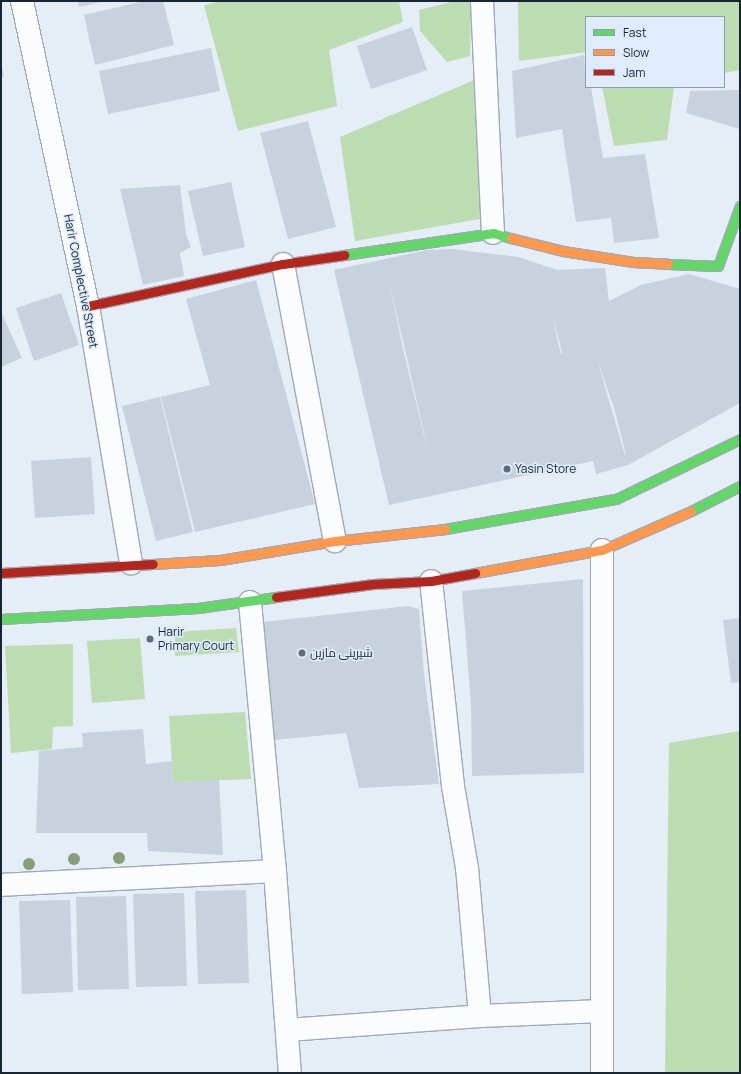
<!DOCTYPE html>
<html>
<head>
<meta charset="utf-8">
<style>
  body { margin:0 }
  #map { position:relative; width:741px; height:1074px; overflow:hidden; background:#e5edf6; font-family:Manrope,Cairo,sans-serif }
  div>[style] { position:absolute }
  .green>* { inset:0; background:#bcdcb2 }
  .building>* { inset:0; background:#c8d2de }
  .roads { filter:drop-shadow(1px 0 #a0aab5) drop-shadow(-1px 0 #a0aab5) drop-shadow(0 1px #a0aab5) drop-shadow(0 -1px #a0aab5) }
  .street>* { height:22px; margin:-11px; padding:0 11px; transform-origin:11px; border-radius:11px; background:#fbfcfe }
  .fast>* { height:9px; margin:-4.5px; padding:0 4.5px; transform-origin:4.5px; border-radius:4.5px; background:#63d668 }
  .slow>* { height:9px; margin:-4.5px; padding:0 4.5px; transform-origin:4.5px; border-radius:4.5px; background:#ff974d }
  .jam>* { height:9px; margin:-4.5px; padding:0 4.5px; transform-origin:4.5px; border-radius:4.5px; background:#b3261e }
  .trees>* { width:12px; height:12px; margin:-6px; border-radius:50%; background:#859f7a }
  .dots>* { width:11px; height:11px; translate:-50% -50%; box-sizing:border-box; border:2px solid #deecfd; border-radius:50% }
  span { translate:-50% -50%; white-space:nowrap; text-align:center; line-height:1.15; -webkit-text-stroke:3px #deecfd; paint-order:stroke }
  .street-label { font-size:12px; color:#182534 }
  .poi-label { font-size:12px; color:#182534 }
  .left { translate:0 -50%; text-align:left }
  .frame { position:absolute; inset:0; border:2px solid #182534; pointer-events:none }
  .legend { position:absolute; left:585px; top:16px; width:140px; height:72px; box-sizing:border-box; background:#deecfd; border:1px solid #8f9cad; margin:0; padding:5px 7px; list-style:none; font-size:12px; color:#182534 }
  .legend li { display:flex; align-items:center; gap:8px; height:20px }
  .legend b { width:20px; border:1px solid #8f9cad }
</style>
</head>
<body>
<div id="map">
  <div class="green">
    <div style="clip-path:polygon(222px 1px,399px 1px,403px 22px,329px 50px,337px 106px,238px 131px,204px 5px)"></div>
    <div style="clip-path:polygon(455px 1px,471px 1px,470px 56px,447px 62px,420px 31px,419px 10px)"></div>
    <div style="clip-path:polygon(518px 1px,740px 1px,740px 70px,724px 73px,724px 17px,586px 17px,586px 52px,519px 61px)"></div>
    <div style="clip-path:polygon(486px 75px,497px 216px,355px 241px,340px 137px)"></div>
    <div style="clip-path:polygon(602px 87px,674px 87px,667px 140px,614px 146px)"></div>
    <div style="clip-path:polygon(236px 628px,239px 652px,175px 656px,175px 632px)"></div>
    <div style="clip-path:polygon(140px 638px,145px 699px,92px 703px,87px 641px)"></div>
    <div style="clip-path:polygon(73px 644px,73px 726px,53px 727px,52px 749px,11px 753px,5px 646px)"></div>
    <div style="clip-path:polygon(245px 712px,251px 779px,173px 782px,169px 716px)"></div>
    <div style="clip-path:polygon(740px 731px,740px 1073px,665px 1073px,669px 743px)"></div>
  </div>
  <div class="building">
    <div style="clip-path:polygon(78px 1px,101px 1px,102px 2px,79px 7px)"></div>
    <div style="clip-path:polygon(144px 1px,163px 1px,174px 45px,95px 65px,84px 15px)"></div>
    <div style="clip-path:polygon(412px 27px,427px 70px,371px 89px,357px 46px)"></div>
    <div style="clip-path:polygon(211px 48px,220px 91px,108px 114px,99px 71px)"></div>
    <div style="clip-path:polygon(584px 55px,586px 87px,591px 87px,603px 158px,645px 154px,659px 238px,614px 243px,611px 218px,576px 222px,562px 129px,516px 138px,512px 71px)"></div>
    <div style="clip-path:polygon(1px 61px,4px 77px,1px 77px)"></div>
    <div style="clip-path:polygon(740px 90px,740px 129px,686px 113px,690px 91px)"></div>
    <div style="clip-path:polygon(308px 121px,336px 227px,288px 239px,260px 133px)"></div>
    <div style="clip-path:polygon(231px 182px,245px 247px,203px 256px,188px 191px)"></div>
    <div style="clip-path:polygon(180px 185px,186px 234px,191px 247px,180px 253px,184px 276px,143px 285px,120px 189px)"></div>
    <div style="clip-path:polygon(evenodd,452px 249px,519px 257px,557px 270px,605px 268px,609px 301px,641px 285px,689px 274px,740px 289px,740px 403px,628px 465px,596px 474px,593px 461px,389px 505px,334px 270px,427px 250px,452px 249px,389px 282px,406px 354px,430px 460px,404px 353px,389px 282px,452px 249px,553px 317px,562px 353px,561px 354px,558px 343px,553px 317px,452px 249px,597px 359px,614px 408px,626px 455px,625px 455px,597px 359px)"></div>
    <div style="clip-path:polygon(256px 280px,315px 504px,195px 532px,161px 397px,210px 385px,186px 299px)"></div>
    <div style="clip-path:polygon(61px 293px,79px 345px,34px 361px,16px 308px)"></div>
    <div style="clip-path:polygon(1px 312px,22px 358px,1px 367px)"></div>
    <div style="clip-path:polygon(160px 397px,193px 532px,156px 541px,122px 406px)"></div>
    <div style="clip-path:polygon(91px 457px,95px 514px,35px 518px,31px 461px)"></div>
    <div style="clip-path:polygon(583px 579px,584px 773px,472px 776px,471px 705px,462px 591px)"></div>
    <div style="clip-path:polygon(408px 606px,419px 609px,424px 675px,439px 784px,359px 788px,346px 733px,274px 740px,263px 622px)"></div>
    <div style="clip-path:polygon(740px 618px,740px 682px,731px 683px,723px 620px)"></div>
    <div style="clip-path:polygon(143px 729px,146px 764px,172px 761px,173px 782px,219px 780px,223px 855px,148px 851px,147px 833px,36px 833px,39px 751px,83px 747px,82px 733px)"></div>
    <div style="clip-path:polygon(246px 890px,249px 983px,198px 984px,195px 891px)"></div>
    <div style="clip-path:polygon(184px 893px,187px 986px,136px 987px,133px 894px)"></div>
    <div style="clip-path:polygon(126px 896px,129px 989px,78px 990px,76px 897px)"></div>
    <div style="clip-path:polygon(70px 900px,73px 992px,22px 994px,19px 901px)"></div>
  </div>
  <div class="roads">
    <div class="street">
      <div style="left:22px;top:1px;width:312px;rotate:77.8deg"></div>
      <div style="left:88px;top:306px;width:261px;rotate:80.5deg"></div>
      <div style="left:482px;top:1px;width:232px;rotate:87.3deg"></div>
      <div style="left:283px;top:264px;width:282px;rotate:79.4deg"></div>
      <div style="left:602px;top:550px;width:523px;rotate:90deg"></div>
      <div style="left:250px;top:602px;width:270px;rotate:84.7deg"></div>
      <div style="left:275px;top:871px;width:203px;rotate:85.8deg"></div>
      <div style="left:1px;top:885px;width:274px;rotate:-2.9deg"></div>
      <div style="left:480px;top:1016px;width:122px;rotate:-2.3deg"></div>
      <div style="left:287px;top:1030px;width:194px;rotate:-4.1deg"></div>
      <div style="left:480px;top:1016px;width:149px;rotate:-95deg"></div>
      <div style="left:467px;top:868px;width:83px;rotate:-99.7deg"></div>
      <div style="left:453px;top:786px;width:206px;rotate:-96.1deg"></div>
    </div>
    <div class="fast">
      <div style="left:344px;top:255px;width:151px;rotate:-8.4deg"></div>
      <div style="left:493px;top:233px;width:19px;rotate:16deg"></div>
      <div style="left:668px;top:264px;width:50px;rotate:2.3deg"></div>
      <div style="left:718px;top:266px;width:64px;rotate:-69.9deg"></div>
      <div style="left:691px;top:511px;width:55px;rotate:-27deg"></div>
      <div style="left:445px;top:529px;width:174px;rotate:-10deg"></div>
      <div style="left:616px;top:499px;width:138px;rotate:-25.8deg"></div>
      <div style="left:1px;top:619px;width:197px;rotate:-3.2deg"></div>
      <div style="left:198px;top:608px;width:79px;rotate:-8deg"></div>
    </div>
    <div class="slow">
      <div style="left:511px;top:238px;width:54px;rotate:14deg"></div>
      <div style="left:563px;top:251px;width:71px;rotate:8.9deg"></div>
      <div style="left:633px;top:262px;width:35px;rotate:3deg"></div>
      <div style="left:153px;top:564px;width:67px;rotate:-3.4deg"></div>
      <div style="left:220px;top:560px;width:117px;rotate:-9.4deg"></div>
      <div style="left:335px;top:541px;width:111px;rotate:-6.2deg"></div>
      <div style="left:475px;top:573px;width:129px;rotate:-10.3deg"></div>
      <div style="left:602px;top:550px;width:97px;rotate:-23.7deg"></div>
    </div>
    <div class="jam">
      <div style="left:88px;top:306px;width:199px;rotate:-12.2deg"></div>
      <div style="left:283px;top:264px;width:62px;rotate:-8.4deg"></div>
      <div style="left:1px;top:573px;width:152px;rotate:-3.4deg"></div>
      <div style="left:276px;top:597px;width:98px;rotate:-7.6deg"></div>
      <div style="left:373px;top:584px;width:58px;rotate:-3deg"></div>
      <div style="left:431px;top:581px;width:45px;rotate:-10.3deg"></div>
    </div>
  </div>
  <div class="trees">
    <div style="left:119px;top:858px"></div>
    <div style="left:74px;top:859px"></div>
    <div style="left:29px;top:864px"></div>
  </div>
  <div class="dots">
    <div style="left:507px;top:469px;background:#606b78"></div>
    <div style="left:150px;top:639px;background:#606b78"></div>
    <div style="left:302px;top:653px;background:#606b78"></div>
  </div>
  <div class="street-label">
    <span style="left:81px;top:281px;rotate:79deg">Harir Complective Street</span>
  </div>
  <div class="poi-label">
    <span class="left" style="left:515px;top:469px">Yasin Store</span>
    <span class="left" style="left:158px;top:639px">Harir<br>Primary Court</span>
    <span class="left" style="left:310px;top:653px">شیرینی مازین</span>
  </div>
  <div class="frame"></div>
  <ul class="legend">
  <li><b style="height:5px;background:#63d668"></b>Fast</li>
  <li><b style="height:5px;background:#ff974d"></b>Slow</li>
  <li><b style="height:5px;background:#b3261e"></b>Jam</li>
  </ul>
</div>
</body>
</html>
